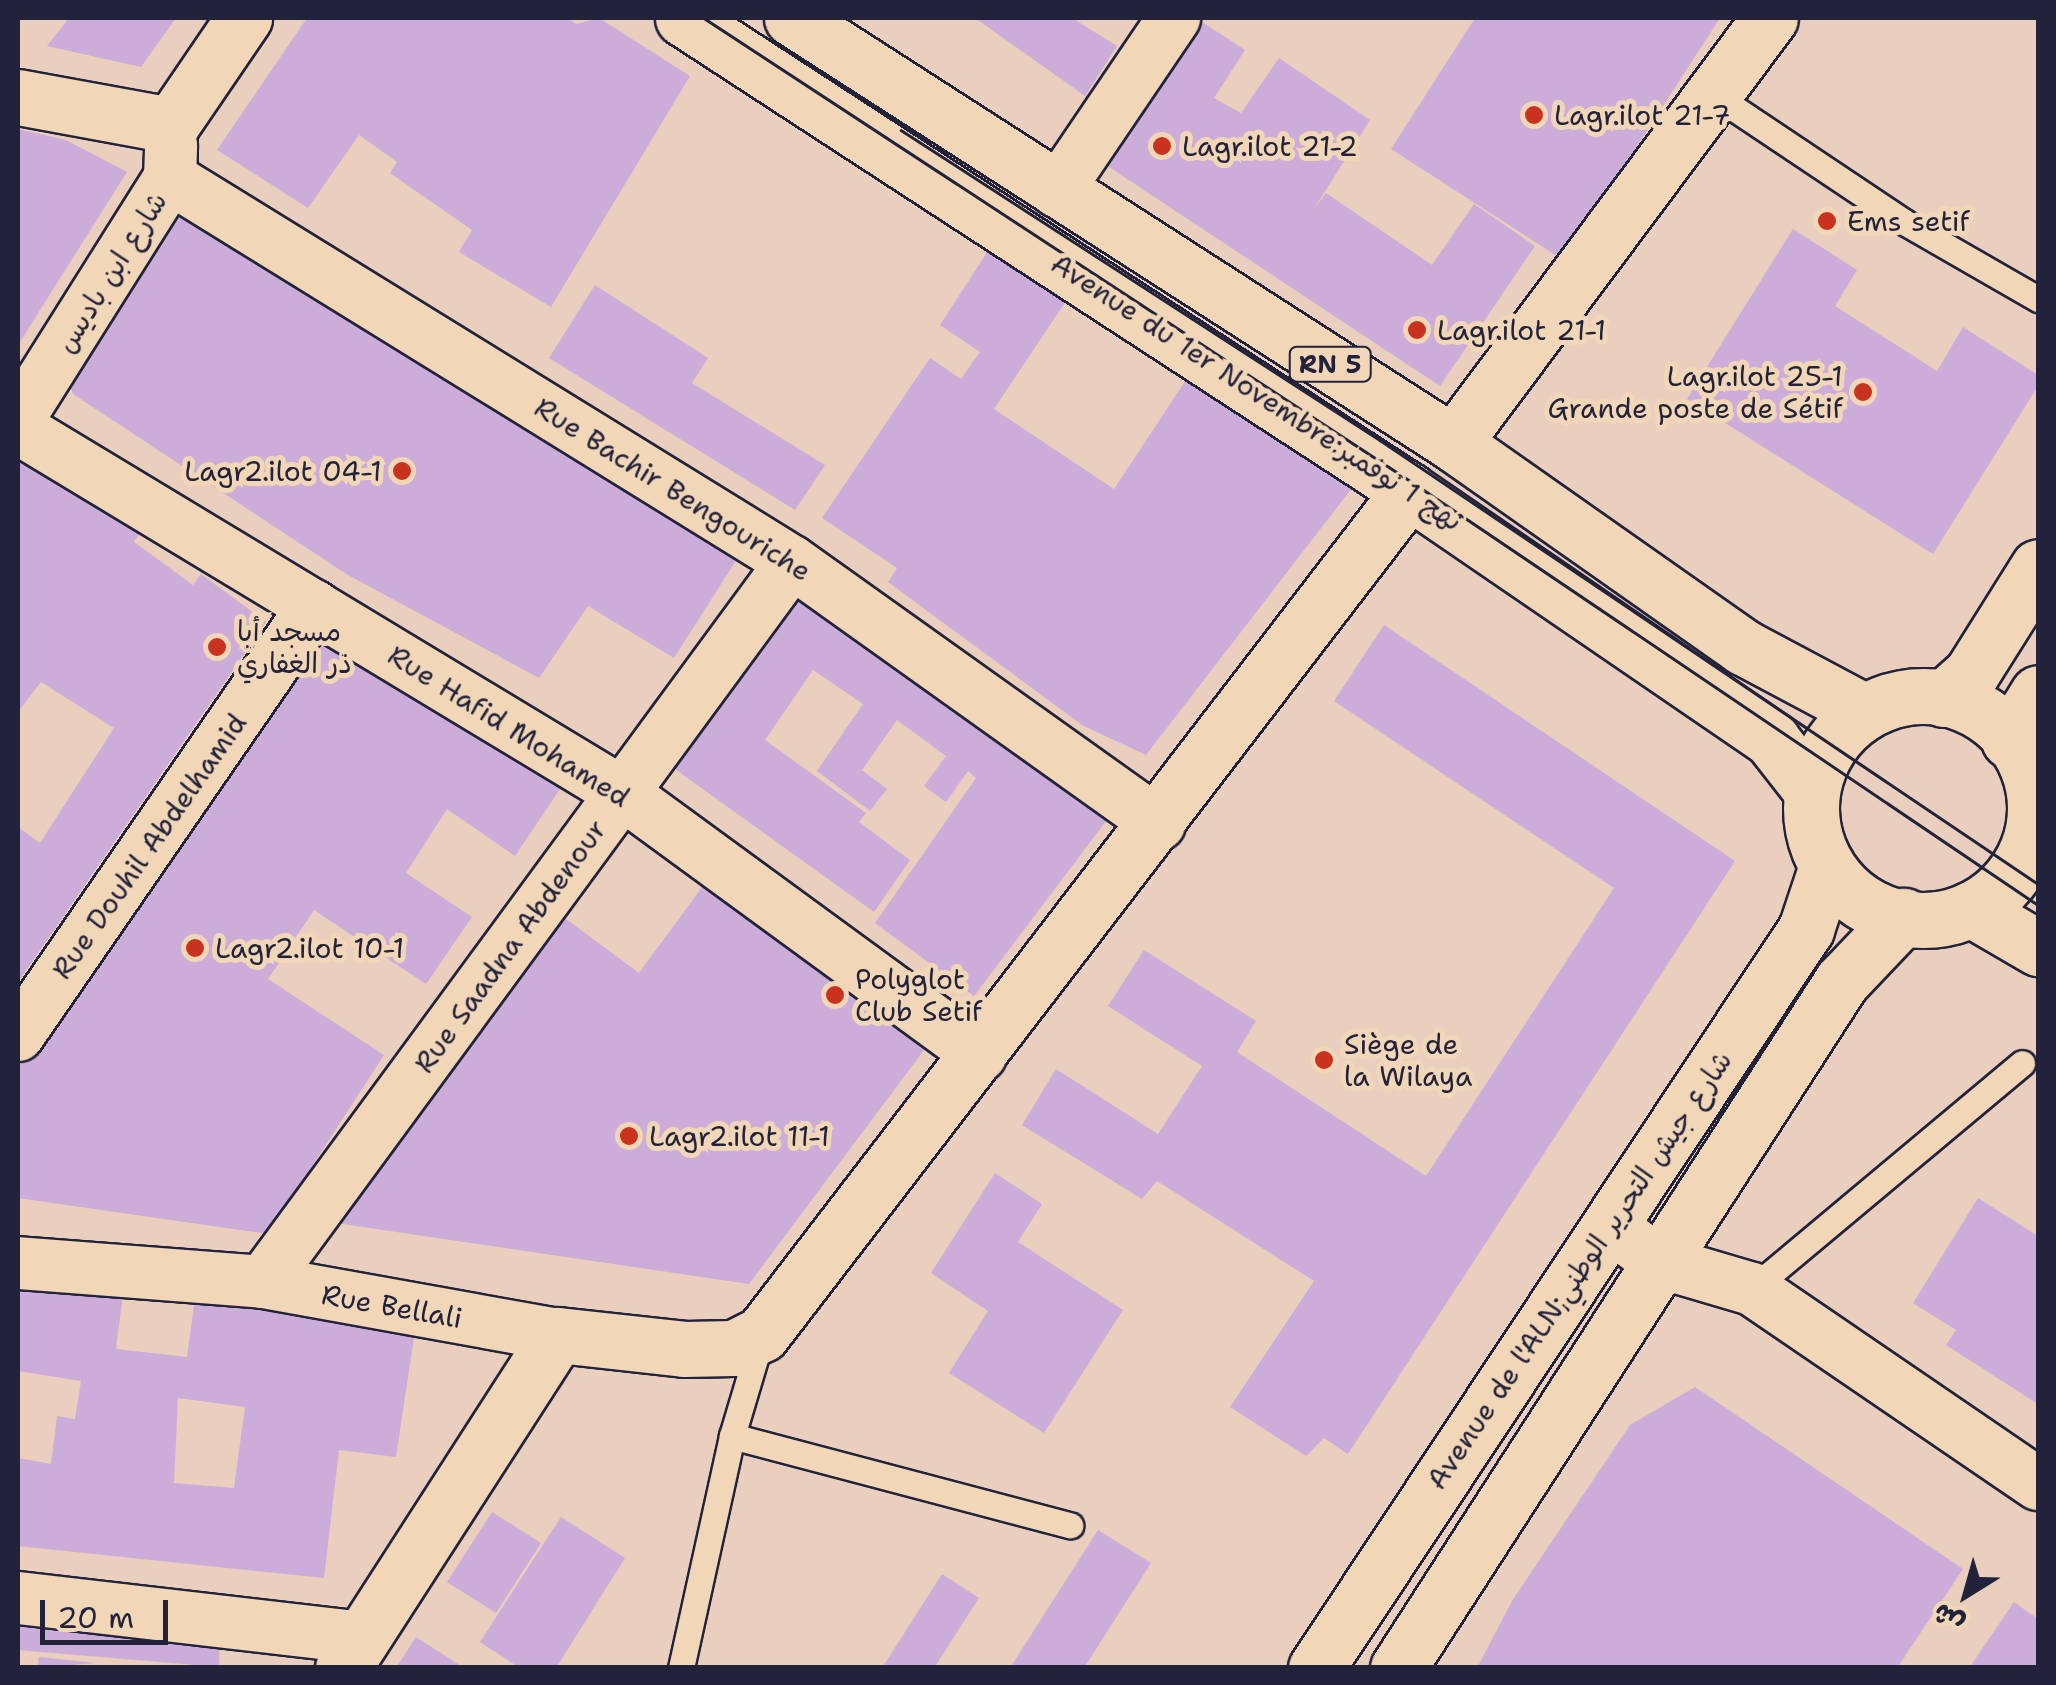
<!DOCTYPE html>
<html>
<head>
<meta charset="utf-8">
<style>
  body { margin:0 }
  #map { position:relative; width:2056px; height:1685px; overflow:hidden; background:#eacebe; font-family:"Shantell Sans","Playpen Sans Arabic",sans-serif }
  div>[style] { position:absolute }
  .building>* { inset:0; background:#ccacd8 }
  .roads { filter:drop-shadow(2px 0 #22223b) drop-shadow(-2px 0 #22223b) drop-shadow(0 2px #22223b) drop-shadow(0 -2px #22223b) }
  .lane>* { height:25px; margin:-12.5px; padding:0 12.5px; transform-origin:12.5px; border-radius:12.5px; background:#f1d7b8 }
  .street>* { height:52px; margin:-26px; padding:0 26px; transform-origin:26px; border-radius:26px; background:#f1d7b8 }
  .secondary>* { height:55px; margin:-27.5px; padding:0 27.5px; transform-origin:27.5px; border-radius:27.5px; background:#f1d7b8 }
  .primary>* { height:55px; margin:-27.5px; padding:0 27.5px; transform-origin:27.5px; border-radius:27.5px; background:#f1d7b8 }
  .primary>.ring { margin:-27.5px; padding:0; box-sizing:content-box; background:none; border:55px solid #f1d7b8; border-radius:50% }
  .tram>* { height:2.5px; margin:-1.25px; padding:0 1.25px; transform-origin:1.25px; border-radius:1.25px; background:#22223b }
  .dots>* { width:28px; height:28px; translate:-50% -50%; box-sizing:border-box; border:5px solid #f1d7b8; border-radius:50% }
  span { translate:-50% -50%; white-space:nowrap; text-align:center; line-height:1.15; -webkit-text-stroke:10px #f1d7b8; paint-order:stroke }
  .shield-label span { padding:2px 8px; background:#f1d7b8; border:2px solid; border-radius:8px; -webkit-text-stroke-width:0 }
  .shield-label { font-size:25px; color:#22223b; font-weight:700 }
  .poi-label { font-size:28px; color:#22223b }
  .left { translate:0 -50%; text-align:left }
  .right { translate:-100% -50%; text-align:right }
  .street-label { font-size:28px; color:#22223b }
  .frame { position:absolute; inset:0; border:20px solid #22223b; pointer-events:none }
  .north { position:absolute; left:1916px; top:1545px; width:100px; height:100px; -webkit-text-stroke:8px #f1d7b8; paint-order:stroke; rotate:217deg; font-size:28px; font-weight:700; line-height:40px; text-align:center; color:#22223b }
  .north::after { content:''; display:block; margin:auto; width:35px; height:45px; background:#22223b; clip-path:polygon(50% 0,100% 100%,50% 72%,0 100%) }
  .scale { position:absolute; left:40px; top:1600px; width:128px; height:45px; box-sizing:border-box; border:5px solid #22223b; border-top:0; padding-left:12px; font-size:30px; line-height:35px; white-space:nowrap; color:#22223b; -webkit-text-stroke:8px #f1d7b8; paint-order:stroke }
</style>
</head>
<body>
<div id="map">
  <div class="building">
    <div style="clip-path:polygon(69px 18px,176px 18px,141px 67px,47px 46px)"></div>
    <div style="clip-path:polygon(307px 18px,567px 18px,576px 24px,599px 18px,690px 76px,551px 307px,459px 252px,472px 230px,390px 173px,397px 162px,359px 135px,308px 208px,217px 150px)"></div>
    <div style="clip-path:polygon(975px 18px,1072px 18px,1117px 46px,1085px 96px)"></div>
    <div style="clip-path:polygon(1196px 18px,1245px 50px,1214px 98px,1241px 113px,1279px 58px,1370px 120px,1312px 212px,1326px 193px,1432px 265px,1474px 204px,1535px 246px,1440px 386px,1100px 161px)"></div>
    <div style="clip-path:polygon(1475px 18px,1720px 18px,1563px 260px,1391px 149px)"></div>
    <div style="clip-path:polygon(18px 129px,66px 140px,127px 172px,18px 345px)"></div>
    <div style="clip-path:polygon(168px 205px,744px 548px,674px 658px,588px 606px,539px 678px,348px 575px,73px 394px,64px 369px)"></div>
    <div style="clip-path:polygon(1793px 229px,1857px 270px,1835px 306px,1937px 371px,1963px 327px,2038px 375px,2038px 386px,1933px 554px,1687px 399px)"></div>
    <div style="clip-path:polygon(988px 251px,1066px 301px,994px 409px,1114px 489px,1186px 380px,1352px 488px,1146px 755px,1082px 725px,888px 582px,897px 568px,822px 518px,930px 358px,961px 379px,980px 352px,940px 325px)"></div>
    <div style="clip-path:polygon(595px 285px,708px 358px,692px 383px,825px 465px,795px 510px,549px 358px)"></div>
    <div style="clip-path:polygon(18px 453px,144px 526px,134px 542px,193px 585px,201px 574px,266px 622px,18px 982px,18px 827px,40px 843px,114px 728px,41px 682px,18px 712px)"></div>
    <div style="clip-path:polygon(798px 584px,1106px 821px,974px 996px,875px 923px,976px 778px,968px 771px,946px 802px,924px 786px,946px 756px,897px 720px,862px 770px,887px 789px,870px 811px,817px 771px,863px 704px,813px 670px,765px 740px,866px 813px,859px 822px,910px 860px,874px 912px,668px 764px)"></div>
    <div style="clip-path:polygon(1384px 625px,1735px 861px,1348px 1454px,1324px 1438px,1306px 1456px,1230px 1407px,1314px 1281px,1157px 1181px,1142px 1199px,1022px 1125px,1056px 1069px,1158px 1134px,1202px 1066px,1108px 1006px,1144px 950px,1256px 1021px,1237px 1052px,1426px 1176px,1614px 888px,1334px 701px)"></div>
    <div style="clip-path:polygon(319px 639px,562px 786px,515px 856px,447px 809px,406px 873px,472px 917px,426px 984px,314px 910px,268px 979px,384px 1055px,268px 1234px,18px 1198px,18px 1068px)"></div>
    <div style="clip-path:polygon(703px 886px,924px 1050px,749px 1284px,336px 1223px,562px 916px,639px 973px)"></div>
    <div style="clip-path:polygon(995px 1173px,1042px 1204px,1018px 1242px,1123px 1310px,1044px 1433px,949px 1373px,988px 1311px,931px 1273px)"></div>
    <div style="clip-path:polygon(1978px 1198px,2038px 1236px,2038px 1404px,1946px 1345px,1956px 1330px,1913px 1303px)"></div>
    <div style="clip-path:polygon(evenodd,18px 1279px,123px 1294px,116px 1349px,187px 1357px,195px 1298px,252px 1301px,414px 1337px,396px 1457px,339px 1450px,324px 1578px,18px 1546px,18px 1458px,51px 1464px,57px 1416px,75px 1419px,81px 1381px,18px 1371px,18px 1279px,178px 1398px,245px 1407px,234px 1488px,174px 1483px,178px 1398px)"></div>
    <div style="clip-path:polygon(1695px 1387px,1963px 1569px,1897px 1668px,1477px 1668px,1512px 1601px,1630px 1425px)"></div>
    <div style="clip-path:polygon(492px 1512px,541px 1543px,496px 1613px,447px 1582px)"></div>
    <div style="clip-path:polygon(561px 1517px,625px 1558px,556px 1668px,520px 1668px,480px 1642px)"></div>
    <div style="clip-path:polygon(1098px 1530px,1151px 1563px,1084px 1668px,1010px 1668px)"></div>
    <div style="clip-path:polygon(942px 1574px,979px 1598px,934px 1668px,882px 1668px)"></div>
    <div style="clip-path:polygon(2014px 1602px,2038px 1619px,2038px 1668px,1969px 1668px)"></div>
    <div style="clip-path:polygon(18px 1613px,220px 1635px,219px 1667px,18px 1650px)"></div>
    <div style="clip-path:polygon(416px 1637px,464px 1668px,396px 1668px)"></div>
    <div style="clip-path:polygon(39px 1657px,95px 1663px,38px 1668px)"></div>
  </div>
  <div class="roads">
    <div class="lane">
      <div style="left:1713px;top:94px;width:230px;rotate:33.8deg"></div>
      <div style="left:1904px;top:222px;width:155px;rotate:29.9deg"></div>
      <div style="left:1752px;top:1289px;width:352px;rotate:-39.9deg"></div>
      <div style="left:732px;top:1436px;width:350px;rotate:14.8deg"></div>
      <div style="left:681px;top:1668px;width:238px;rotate:-77.6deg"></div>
      <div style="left:732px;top:1436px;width:101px;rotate:-73.4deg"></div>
    </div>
    <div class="street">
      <div style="left:170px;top:178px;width:731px;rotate:31.69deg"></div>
      <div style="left:792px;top:562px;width:451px;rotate:35.5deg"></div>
      <div style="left:1057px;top:191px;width:209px;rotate:-55.9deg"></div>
      <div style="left:18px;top:419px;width:285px;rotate:-57.8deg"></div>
      <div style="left:170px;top:178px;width:33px;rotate:-88deg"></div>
      <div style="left:18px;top:428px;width:706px;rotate:31.14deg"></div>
      <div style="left:622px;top:793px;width:444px;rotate:36.2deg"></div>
      <div style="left:18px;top:1035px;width:521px;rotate:-55.4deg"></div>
      <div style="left:1609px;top:1225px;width:60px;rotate:36.9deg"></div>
      <div style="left:1657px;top:1261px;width:99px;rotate:16.4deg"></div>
      <div style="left:1752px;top:1289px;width:346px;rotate:34.3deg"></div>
      <div style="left:18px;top:1263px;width:246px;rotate:4.4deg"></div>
      <div style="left:263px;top:1282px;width:300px;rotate:10.2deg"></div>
      <div style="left:263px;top:1282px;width:893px;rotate:-53.69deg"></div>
      <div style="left:18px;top:1598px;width:346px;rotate:6.6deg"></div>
    </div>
    <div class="secondary">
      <div style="left:18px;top:97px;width:156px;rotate:10.4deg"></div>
      <div style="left:171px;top:125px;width:130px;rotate:-55.7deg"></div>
      <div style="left:1453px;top:443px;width:530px;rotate:-53.28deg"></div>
      <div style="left:343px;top:1668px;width:396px;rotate:-57.2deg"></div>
      <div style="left:558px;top:1335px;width:127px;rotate:6.3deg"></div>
      <div style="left:684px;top:1349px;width:50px;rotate:-1.1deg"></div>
      <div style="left:734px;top:1348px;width:31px;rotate:-27deg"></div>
      <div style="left:762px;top:1334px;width:1063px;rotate:-52.49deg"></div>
    </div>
    <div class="primary">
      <div style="left:683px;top:18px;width:866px;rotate:33.08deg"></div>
      <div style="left:1409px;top:491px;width:440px;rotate:34.4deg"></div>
      <div style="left:1772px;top:740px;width:63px;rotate:52deg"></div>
      <div style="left:792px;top:18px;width:786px;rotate:32.74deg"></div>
      <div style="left:1453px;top:443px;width:355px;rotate:35.1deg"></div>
      <div style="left:1743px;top:647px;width:138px;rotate:28deg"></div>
      <div class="ring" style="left:1811px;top:696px;width:169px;height:169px"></div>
      <div style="left:1943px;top:699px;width:38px;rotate:-42deg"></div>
      <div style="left:1971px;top:674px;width:126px;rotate:-57.9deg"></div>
      <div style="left:2009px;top:740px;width:55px;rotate:-58.3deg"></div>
      <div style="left:1971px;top:909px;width:78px;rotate:30.2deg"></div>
      <div style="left:1316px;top:1668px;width:887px;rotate:-56.45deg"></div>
      <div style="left:1806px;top:929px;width:66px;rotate:-71.6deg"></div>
      <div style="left:1398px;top:1668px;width:818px;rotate:-57.13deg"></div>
      <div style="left:1842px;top:981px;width:90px;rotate:-46.4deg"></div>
    </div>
  </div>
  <div class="tram">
    <div style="left:704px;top:18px;width:850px;rotate:33.24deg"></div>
    <div style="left:1415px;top:484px;width:752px;rotate:34.05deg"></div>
    <div style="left:901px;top:130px;width:571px;rotate:32.91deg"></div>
    <div style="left:1380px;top:440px;width:794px;rotate:34.01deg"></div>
  </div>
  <div class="dots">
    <div style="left:1534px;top:115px;background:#c8321e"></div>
    <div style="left:1162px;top:146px;background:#c8321e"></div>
    <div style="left:1827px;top:221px;background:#c8321e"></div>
    <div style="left:1417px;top:330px;background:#c8321e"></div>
    <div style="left:1863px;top:392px;background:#c8321e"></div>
    <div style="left:402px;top:471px;background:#c8321e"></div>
    <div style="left:217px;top:647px;background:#c8321e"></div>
    <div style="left:195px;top:948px;background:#c8321e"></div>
    <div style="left:835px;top:995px;background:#c8321e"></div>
    <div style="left:1324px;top:1060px;background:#c8321e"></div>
    <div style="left:629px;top:1136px;background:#c8321e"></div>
  </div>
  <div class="shield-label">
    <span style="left:1330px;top:364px">RN 5</span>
  </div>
  <div class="poi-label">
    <span class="left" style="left:1554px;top:115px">Lagr.ilot 21-7</span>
    <span class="left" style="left:1182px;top:146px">Lagr.ilot 21-2</span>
    <span class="left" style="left:1847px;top:221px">Ems setif</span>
    <span class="left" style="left:1437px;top:330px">Lagr.ilot 21-1</span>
    <span class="right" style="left:1843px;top:392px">Lagr.ilot 25-1<br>Grande poste de Sétif</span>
    <span class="right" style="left:382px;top:471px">Lagr2.ilot 04-1</span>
    <span class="left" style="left:237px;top:647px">مسجد أبا<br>ذر الغفاري</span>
    <span class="left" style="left:215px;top:948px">Lagr2.ilot 10-1</span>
    <span class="left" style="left:855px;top:995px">Polyglot<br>Club Setif</span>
    <span class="left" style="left:1344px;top:1060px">Siège de<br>la Wilaya</span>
    <span class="left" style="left:649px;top:1136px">Lagr2.ilot 11-1</span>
  </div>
  <div class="street-label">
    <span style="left:111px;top:272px;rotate:-58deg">شارع ابن باديس</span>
    <span style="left:1257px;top:392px;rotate:33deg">Avenue du 1er Novembre;نهج 1 نوفمبر</span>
    <span style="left:673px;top:489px;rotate:32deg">Rue Bachir Bengouriche</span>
    <span style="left:509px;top:726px;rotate:32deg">Rue Hafid Mohamed</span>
    <span style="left:149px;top:846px;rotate:-55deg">Rue Douhil Abdelhamid</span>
    <span style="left:510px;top:946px;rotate:-54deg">Rue Saadna Abdenour</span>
    <span style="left:1579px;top:1270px;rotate:-56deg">Avenue de l'ALN;شارع جيش التحرير الوطني</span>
    <span style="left:392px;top:1306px;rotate:10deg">Rue Bellali</span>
  </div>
  <div class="frame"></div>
  <div class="north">ش</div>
  <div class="scale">20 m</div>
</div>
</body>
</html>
